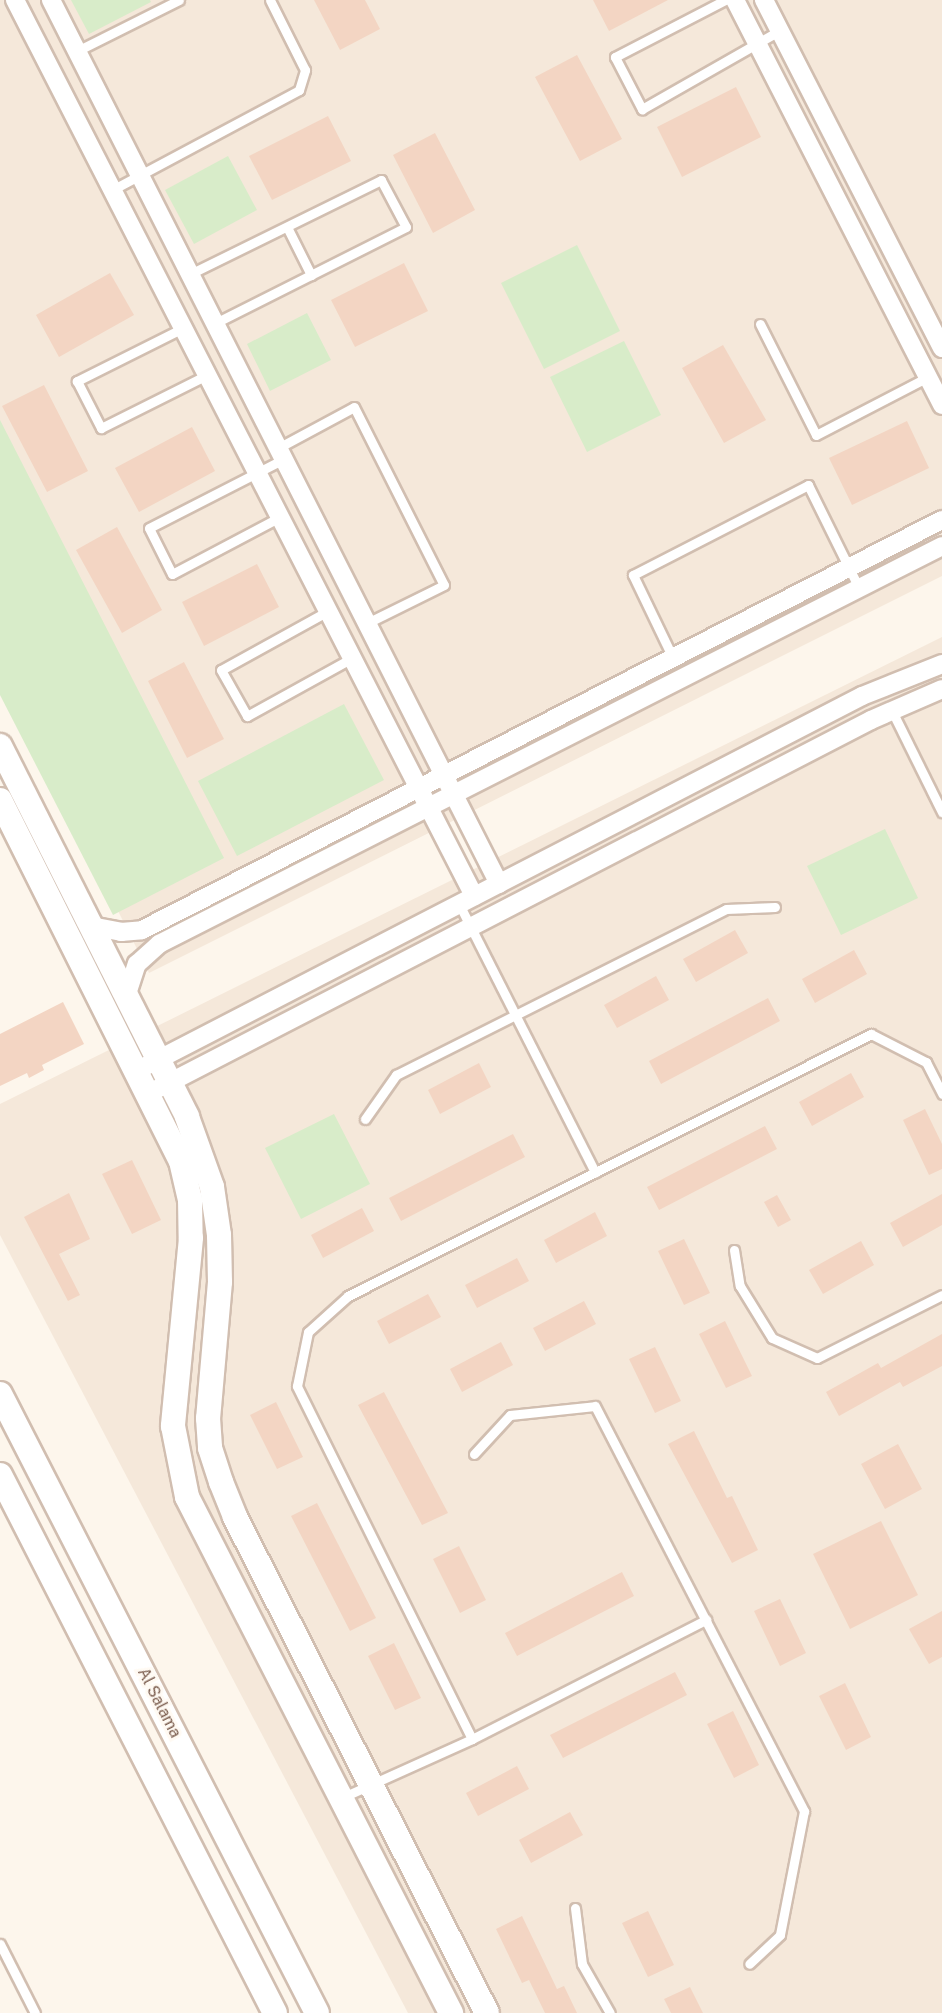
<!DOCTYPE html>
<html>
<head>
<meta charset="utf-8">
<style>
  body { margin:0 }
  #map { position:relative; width:942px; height:2013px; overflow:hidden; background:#fdf6ec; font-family:"Public Sans",sans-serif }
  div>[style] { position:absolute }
  .residential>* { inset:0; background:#f5e8da }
  .green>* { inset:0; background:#d8ecc9 }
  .building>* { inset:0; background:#f3d5c3 }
  .roads { filter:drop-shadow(2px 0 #d1beb0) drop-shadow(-2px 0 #d1beb0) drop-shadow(0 2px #d1beb0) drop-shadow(0 -2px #d1beb0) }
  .service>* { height:9px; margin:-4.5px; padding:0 4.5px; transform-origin:4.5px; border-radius:4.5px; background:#fff }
  .minor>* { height:18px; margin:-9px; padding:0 9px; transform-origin:9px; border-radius:9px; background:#fff }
  .tertiary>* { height:24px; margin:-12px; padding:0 12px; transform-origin:12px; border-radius:12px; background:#fff }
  span { translate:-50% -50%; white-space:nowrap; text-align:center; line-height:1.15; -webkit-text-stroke:6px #fffaf3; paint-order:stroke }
  .street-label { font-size:16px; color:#7a5c4d }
</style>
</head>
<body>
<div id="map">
  <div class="residential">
    <div style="clip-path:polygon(0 0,942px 0,942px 576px,149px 973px,0 674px)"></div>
    <div style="clip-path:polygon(942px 637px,942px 2013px,408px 2013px,0 1235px,0 1104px)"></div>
  </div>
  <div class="green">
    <div style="clip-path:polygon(71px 0,150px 0,151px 2px,89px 34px)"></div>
    <div style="clip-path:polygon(228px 156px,257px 210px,194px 244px,165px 190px)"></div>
    <div style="clip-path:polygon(577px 245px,620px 331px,544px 369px,501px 283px)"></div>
    <div style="clip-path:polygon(307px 313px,331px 360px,270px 391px,247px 344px)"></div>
    <div style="clip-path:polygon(624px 341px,661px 415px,587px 452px,550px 377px)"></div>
    <div style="clip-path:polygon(0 420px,224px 858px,113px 915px,0 695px)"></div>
    <div style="clip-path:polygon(344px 704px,384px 780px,237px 856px,198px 781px)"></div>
    <div style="clip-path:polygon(885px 829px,918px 898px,841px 935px,807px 866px)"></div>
    <div style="clip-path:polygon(334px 1114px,370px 1184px,301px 1219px,265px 1148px)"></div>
  </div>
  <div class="building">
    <div style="clip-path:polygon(314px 0,365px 0,380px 29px,340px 50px)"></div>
    <div style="clip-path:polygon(593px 0,668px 0,609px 31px)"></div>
    <div style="clip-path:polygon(577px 55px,622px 139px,580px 161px,535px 77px)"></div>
    <div style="clip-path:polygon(736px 87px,761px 137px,682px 177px,657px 127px)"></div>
    <div style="clip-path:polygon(328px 116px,351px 161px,272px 200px,249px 156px)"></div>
    <div style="clip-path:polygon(435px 133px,475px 210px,433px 233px,393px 155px)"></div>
    <div style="clip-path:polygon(404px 263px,428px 311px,355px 347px,331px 300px)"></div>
    <div style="clip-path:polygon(110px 273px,134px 315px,59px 357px,36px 315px)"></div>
    <div style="clip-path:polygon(723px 345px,766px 420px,724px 443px,682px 368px)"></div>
    <div style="clip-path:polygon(44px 385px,88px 471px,47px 492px,2px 406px)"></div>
    <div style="clip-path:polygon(907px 421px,929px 468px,852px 505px,829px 458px)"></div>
    <div style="clip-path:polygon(192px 427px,215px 471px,139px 512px,115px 468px)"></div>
    <div style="clip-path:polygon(117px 527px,162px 610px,122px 633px,76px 550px)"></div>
    <div style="clip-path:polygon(257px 564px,279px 607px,204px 646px,182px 602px)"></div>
    <div style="clip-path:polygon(184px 662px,224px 739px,187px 758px,148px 681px)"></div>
    <div style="clip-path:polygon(735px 930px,748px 953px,696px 982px,683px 959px)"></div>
    <div style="clip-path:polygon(854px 950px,867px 974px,815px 1003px,802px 979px)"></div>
    <div style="clip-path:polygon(656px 976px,669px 1000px,617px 1028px,604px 1005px)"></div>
    <div style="clip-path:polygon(768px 998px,780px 1021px,661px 1084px,649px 1061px)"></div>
    <div style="clip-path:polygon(63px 1002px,84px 1044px,42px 1065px,44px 1070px,29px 1078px,27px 1073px,0 1086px,0 1034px)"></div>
    <div style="clip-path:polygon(479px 1063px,491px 1087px,440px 1114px,428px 1090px)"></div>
    <div style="clip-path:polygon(851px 1073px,864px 1097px,812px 1126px,799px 1102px)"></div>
    <div style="clip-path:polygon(925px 1109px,942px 1144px,942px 1169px,929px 1175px,903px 1120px)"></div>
    <div style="clip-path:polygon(765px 1126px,777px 1149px,659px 1210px,647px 1187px)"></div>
    <div style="clip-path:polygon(513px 1134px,525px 1157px,401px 1221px,389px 1198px)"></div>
    <div style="clip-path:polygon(132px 1160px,161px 1220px,132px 1234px,102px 1174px)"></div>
    <div style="clip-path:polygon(69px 1193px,90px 1239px,59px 1254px,80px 1295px,68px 1301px,24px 1217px)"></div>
    <div style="clip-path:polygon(942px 1194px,942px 1225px,903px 1247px,890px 1223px)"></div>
    <div style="clip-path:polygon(777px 1195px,791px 1220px,778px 1227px,764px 1202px)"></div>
    <div style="clip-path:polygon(362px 1208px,374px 1231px,323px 1258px,311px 1235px)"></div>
    <div style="clip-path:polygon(595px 1212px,607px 1236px,556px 1263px,544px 1240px)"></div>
    <div style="clip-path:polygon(684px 1239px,710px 1293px,684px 1305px,658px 1251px)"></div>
    <div style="clip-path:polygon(861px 1241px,874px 1265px,823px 1294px,809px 1270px)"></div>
    <div style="clip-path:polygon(517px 1258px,529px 1281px,477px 1308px,465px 1285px)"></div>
    <div style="clip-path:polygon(428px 1294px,441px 1317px,389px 1344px,377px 1321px)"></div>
    <div style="clip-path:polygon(584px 1301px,596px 1324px,545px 1351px,533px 1328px)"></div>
    <div style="clip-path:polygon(725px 1321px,752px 1376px,726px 1388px,699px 1334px)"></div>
    <div style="clip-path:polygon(942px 1334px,942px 1366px,903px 1387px,900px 1382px,839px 1416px,826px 1392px,878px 1363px,881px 1368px)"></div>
    <div style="clip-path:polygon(501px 1342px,513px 1365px,462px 1392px,450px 1369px)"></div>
    <div style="clip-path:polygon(655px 1347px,681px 1401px,655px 1413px,629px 1359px)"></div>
    <div style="clip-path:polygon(384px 1392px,448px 1513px,422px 1525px,358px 1405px)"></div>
    <div style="clip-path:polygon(276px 1402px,303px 1457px,277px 1469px,250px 1415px)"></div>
    <div style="clip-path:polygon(694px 1431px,727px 1498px,732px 1496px,758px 1550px,732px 1563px,668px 1444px)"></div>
    <div style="clip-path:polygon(898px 1444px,922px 1489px,885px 1509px,861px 1464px)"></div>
    <div style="clip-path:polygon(317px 1503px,376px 1618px,350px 1631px,291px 1516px)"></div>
    <div style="clip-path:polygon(881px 1521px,918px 1595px,850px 1629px,813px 1554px)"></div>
    <div style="clip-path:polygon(459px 1546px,486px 1600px,460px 1613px,433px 1559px)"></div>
    <div style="clip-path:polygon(622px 1572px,634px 1596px,517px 1656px,505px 1633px)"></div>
    <div style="clip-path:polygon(780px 1599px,806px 1653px,780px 1666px,754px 1611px)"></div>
    <div style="clip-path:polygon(942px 1611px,942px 1657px,929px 1664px,909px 1629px)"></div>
    <div style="clip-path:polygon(394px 1643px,421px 1698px,395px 1710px,368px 1656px)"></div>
    <div style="clip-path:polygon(675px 1672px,687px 1695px,563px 1758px,550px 1735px)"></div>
    <div style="clip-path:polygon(845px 1683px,871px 1737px,846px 1750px,819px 1696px)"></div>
    <div style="clip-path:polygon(733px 1711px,759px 1765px,734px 1778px,707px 1724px)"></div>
    <div style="clip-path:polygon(517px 1766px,529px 1789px,478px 1816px,466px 1793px)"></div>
    <div style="clip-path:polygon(570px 1812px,583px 1835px,531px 1863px,519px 1840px)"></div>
    <div style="clip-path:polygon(648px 1911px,674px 1965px,648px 1977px,622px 1923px)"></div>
    <div style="clip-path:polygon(522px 1916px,557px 1989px,564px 1986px,577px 2013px,545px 2013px,529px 1980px,522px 1983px,496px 1929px)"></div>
    <div style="clip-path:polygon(690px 1987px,703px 2013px,671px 2013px,664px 1999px)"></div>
  </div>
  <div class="roads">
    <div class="service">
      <div style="left:725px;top:0;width:124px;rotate:152.6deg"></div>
      <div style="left:615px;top:57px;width:59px;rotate:62.6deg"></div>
      <div style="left:642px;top:109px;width:158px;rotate:-29.7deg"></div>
      <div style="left:77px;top:51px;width:114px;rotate:-26.6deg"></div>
      <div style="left:112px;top:190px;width:212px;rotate:-28.1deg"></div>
      <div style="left:299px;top:90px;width:21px;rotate:-73deg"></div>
      <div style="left:305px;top:70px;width:78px;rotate:-116.6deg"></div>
      <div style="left:287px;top:227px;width:54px;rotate:63.4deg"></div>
      <div style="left:190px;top:274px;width:213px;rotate:-26.2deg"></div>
      <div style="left:381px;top:180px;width:53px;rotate:62deg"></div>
      <div style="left:406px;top:227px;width:214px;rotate:153.3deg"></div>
      <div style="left:760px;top:324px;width:124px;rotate:63.2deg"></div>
      <div style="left:816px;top:435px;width:126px;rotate:-27.4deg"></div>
      <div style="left:183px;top:328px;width:119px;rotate:153.4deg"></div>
      <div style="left:77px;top:381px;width:53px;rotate:62.9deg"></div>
      <div style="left:101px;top:428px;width:119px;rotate:-26.6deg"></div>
      <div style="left:278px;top:448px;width:86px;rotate:-28.3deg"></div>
      <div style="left:354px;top:407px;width:199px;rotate:63.2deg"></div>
      <div style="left:444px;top:585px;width:86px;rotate:153.7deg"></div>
      <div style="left:280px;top:517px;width:122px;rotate:152.2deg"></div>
      <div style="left:172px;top:574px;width:51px;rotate:-116.6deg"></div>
      <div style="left:149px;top:528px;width:152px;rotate:-27.1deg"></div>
      <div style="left:328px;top:611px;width:122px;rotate:151.1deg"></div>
      <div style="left:221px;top:670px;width:53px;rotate:60.5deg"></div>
      <div style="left:247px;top:716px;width:120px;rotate:-28.9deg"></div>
      <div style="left:672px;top:656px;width:90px;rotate:-115.7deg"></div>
      <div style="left:633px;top:575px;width:197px;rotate:-27.2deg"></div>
      <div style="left:808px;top:485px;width:115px;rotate:63.7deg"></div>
      <div style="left:892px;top:711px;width:113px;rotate:63.7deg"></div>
      <div style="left:459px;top:904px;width:301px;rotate:63.1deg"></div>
      <div style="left:365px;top:1119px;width:54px;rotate:-54.8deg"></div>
      <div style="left:396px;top:1075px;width:369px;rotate:-26.7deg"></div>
      <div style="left:726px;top:909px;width:49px;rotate:-2.3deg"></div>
      <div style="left:734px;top:1250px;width:36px;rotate:81deg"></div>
      <div style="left:740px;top:1286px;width:61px;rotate:58.4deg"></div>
      <div style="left:772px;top:1338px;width:49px;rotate:24deg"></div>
      <div style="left:817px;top:1358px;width:140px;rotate:-26.7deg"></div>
      <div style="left:474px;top:1454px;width:53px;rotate:-47.3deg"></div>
      <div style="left:510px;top:1415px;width:85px;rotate:-6deg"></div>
      <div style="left:595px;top:1406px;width:456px;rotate:62.7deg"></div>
      <div style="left:804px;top:1811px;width:126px;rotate:101deg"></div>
      <div style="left:780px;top:1935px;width:42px;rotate:136.9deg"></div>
      <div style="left:472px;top:1739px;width:394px;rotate:-116.4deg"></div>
      <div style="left:297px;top:1386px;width:55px;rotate:-78.5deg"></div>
      <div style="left:308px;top:1332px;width:54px;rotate:-42deg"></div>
      <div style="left:348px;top:1296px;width:585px;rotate:-26.61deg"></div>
      <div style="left:871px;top:1034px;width:62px;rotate:27deg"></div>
      <div style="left:926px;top:1062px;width:36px;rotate:63deg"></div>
      <div style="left:341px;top:1798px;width:144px;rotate:-24.2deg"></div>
      <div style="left:472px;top:1739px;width:263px;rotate:-27deg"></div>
      <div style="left:575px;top:1908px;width:56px;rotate:82.9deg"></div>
      <div style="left:582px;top:1964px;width:56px;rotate:60.3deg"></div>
      <div style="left:0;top:1944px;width:77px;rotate:63.1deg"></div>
    </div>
    <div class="minor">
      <div style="left:15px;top:0;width:1007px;rotate:62.87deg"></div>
      <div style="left:51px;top:0;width:991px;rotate:63.12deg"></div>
      <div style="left:735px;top:0;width:455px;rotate:62.9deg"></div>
      <div style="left:764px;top:0;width:391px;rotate:62.9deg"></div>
      <div style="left:91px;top:926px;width:31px;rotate:11deg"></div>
      <div style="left:121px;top:932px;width:21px;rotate:-5deg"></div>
      <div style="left:142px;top:930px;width:899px;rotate:-27.14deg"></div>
      <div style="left:126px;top:997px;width:35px;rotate:-72deg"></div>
      <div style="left:137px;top:964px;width:30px;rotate:-42deg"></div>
      <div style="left:159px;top:944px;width:878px;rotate:-26.94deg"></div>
      <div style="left:138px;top:1070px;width:815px;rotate:-27.32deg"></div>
      <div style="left:862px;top:696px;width:86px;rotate:-21.8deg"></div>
      <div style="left:159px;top:1088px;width:801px;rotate:-27.33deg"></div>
      <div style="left:871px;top:720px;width:77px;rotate:-23.6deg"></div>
    </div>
    <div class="tertiary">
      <div style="left:0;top:746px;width:415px;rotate:63.2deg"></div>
      <div style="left:187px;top:1117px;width:74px;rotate:70.3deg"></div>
      <div style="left:212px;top:1187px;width:49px;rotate:81.7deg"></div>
      <div style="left:219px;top:1235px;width:47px;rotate:88.8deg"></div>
      <div style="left:220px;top:1282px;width:137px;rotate:95deg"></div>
      <div style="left:208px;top:1418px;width:30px;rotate:86deg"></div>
      <div style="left:210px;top:1448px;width:36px;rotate:72deg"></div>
      <div style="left:221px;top:1482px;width:38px;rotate:68deg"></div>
      <div style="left:235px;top:1517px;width:556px;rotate:63.07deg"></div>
      <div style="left:0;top:800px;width:404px;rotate:63.4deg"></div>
      <div style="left:181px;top:1161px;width:39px;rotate:77deg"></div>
      <div style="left:190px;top:1199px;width:39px;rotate:89deg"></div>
      <div style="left:191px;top:1238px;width:189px;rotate:95.5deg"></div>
      <div style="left:173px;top:1426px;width:72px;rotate:78.8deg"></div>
      <div style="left:187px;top:1497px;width:580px;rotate:62.9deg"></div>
      <div style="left:0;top:1394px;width:695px;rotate:62.88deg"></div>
      <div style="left:0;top:1475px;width:604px;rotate:62.93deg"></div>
    </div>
  </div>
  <div class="street-label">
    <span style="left:159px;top:1703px;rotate:63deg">Al Salama</span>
  </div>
</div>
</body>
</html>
